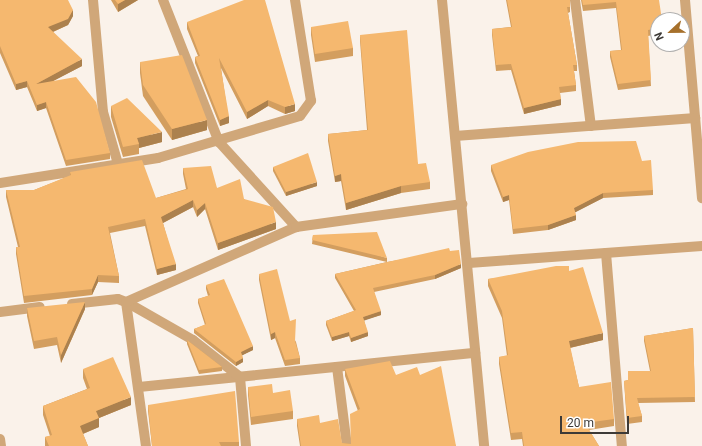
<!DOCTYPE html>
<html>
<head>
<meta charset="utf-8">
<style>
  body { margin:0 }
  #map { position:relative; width:702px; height:446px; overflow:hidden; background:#faf2ea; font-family:Roboto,sans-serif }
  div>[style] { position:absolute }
  .minor>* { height:10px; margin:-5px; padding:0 5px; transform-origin:5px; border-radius:5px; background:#d0a779 }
  .tertiary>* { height:10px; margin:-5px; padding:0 5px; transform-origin:5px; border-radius:5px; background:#d0a779 }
  .wall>* { inset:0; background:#d39e5f }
  .shaded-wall>* { inset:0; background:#ac814e }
  .building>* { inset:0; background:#f5b86f }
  span { translate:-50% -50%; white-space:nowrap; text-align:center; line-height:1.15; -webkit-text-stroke:4px #fff; paint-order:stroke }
  .north { position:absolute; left:650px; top:12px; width:40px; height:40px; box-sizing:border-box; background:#fff; border:1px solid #b1b0af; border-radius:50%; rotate:248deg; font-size:11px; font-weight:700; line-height:16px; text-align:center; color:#3d3a37 }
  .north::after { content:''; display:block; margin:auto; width:14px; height:18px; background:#a6702b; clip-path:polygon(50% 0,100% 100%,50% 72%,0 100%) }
  .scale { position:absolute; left:560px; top:416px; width:69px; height:18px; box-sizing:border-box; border:2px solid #3d3a37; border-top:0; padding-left:5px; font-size:12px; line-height:14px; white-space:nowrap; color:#3d3a37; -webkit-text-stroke:3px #fff; paint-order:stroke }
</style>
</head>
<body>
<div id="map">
  <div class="minor">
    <div style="left:93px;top:0;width:112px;rotate:84.9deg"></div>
    <div style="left:103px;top:112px;width:54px;rotate:73.9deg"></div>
    <div style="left:163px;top:0;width:153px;rotate:68.5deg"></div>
    <div style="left:219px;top:142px;width:115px;rotate:47.8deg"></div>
    <div style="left:442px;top:0;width:448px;rotate:84.6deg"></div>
    <div style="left:575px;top:0;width:127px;rotate:82.8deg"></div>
    <div style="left:685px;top:0;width:199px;rotate:85.1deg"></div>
    <div style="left:455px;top:136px;width:241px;rotate:-4.3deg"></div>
    <div style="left:0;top:183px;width:160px;rotate:-9deg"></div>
    <div style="left:158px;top:158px;width:148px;rotate:-16.5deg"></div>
    <div style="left:300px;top:116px;width:19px;rotate:-54deg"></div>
    <div style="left:311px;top:101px;width:102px;rotate:-99deg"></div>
    <div style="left:606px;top:253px;width:194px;rotate:85.3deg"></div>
    <div style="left:469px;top:263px;width:234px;rotate:-4.2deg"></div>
    <div style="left:72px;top:304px;width:46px;rotate:-6.2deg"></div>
    <div style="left:118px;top:299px;width:9px;rotate:21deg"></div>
    <div style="left:126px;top:302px;width:145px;rotate:82.1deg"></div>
    <div style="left:0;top:312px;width:40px;rotate:-7.1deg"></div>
    <div style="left:337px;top:367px;width:80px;rotate:82.8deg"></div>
    <div style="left:139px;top:387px;width:338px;rotate:-5.8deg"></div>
    <div style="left:246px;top:446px;width:69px;rotate:-95deg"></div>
    <div style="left:240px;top:377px;width:60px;rotate:-141.8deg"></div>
    <div style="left:193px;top:340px;width:77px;rotate:-150.4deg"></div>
    <div style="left:126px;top:302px;width:186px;rotate:-23.8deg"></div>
    <div style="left:296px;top:227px;width:168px;rotate:-7.9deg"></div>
  </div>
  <div class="tertiary">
    <div style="left:0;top:439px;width:7px;rotate:82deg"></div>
  </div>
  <div class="wall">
    <div style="clip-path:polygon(0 0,73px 16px,68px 25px,53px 32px,82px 66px,53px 81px,110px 153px,110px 159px,66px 166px,46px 108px,37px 111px,27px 87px,16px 90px,0 53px)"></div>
    <div style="clip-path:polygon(111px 0,138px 0,118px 12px)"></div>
    <div style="clip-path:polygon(506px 0,570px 0,570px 12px,568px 13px,577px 65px,577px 71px,574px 71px,576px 85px,576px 91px,560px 93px,561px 105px,524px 114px,511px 70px,496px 71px,492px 35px,492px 29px,511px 27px)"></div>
    <div style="clip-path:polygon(581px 0,659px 0,658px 34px,648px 36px,651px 86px,618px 90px,610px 57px,610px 51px,621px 50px,616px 8px,583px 11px)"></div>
    <div style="clip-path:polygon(187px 22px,295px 111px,285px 114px,268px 106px,247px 119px,221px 68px,229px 123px,220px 126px,195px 63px,195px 57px,198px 56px,187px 29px)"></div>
    <div style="clip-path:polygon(311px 27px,353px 48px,353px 56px,315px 62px,311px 35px)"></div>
    <div style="clip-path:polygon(360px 35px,418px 164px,430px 182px,430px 189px,401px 193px,346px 210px,341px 181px,335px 182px,328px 141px,328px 134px,367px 130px,360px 41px)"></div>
    <div style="clip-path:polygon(140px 62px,207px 130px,172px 140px,143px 96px,140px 73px)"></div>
    <div style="clip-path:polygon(111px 106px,162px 142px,139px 148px,139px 154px,123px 157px,111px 117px)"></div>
    <div style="clip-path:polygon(491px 165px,653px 190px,653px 195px,603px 198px,575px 212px,576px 220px,548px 230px,513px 234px,509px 200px,503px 202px,491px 171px)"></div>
    <div style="clip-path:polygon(273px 167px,317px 186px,286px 196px,273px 171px)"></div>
    <div style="clip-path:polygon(183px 168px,217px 188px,244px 199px,276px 229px,218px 250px,205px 209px,197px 217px,193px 207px,163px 223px,176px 270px,157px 275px,145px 226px,110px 233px,119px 276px,119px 283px,98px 282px,92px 295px,24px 303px,16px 254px,16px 247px,18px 247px,6px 197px,6px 190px,34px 190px,70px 176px,70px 172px,156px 198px,186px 189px,183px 174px)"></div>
    <div style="clip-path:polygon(313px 235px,387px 258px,387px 262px,450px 251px,461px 268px,435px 279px,374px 292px,381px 315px,364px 320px,368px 336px,351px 342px,349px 336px,332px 341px,326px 325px,326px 321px,354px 311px,335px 278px,335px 274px,387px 262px,312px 244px)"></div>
    <div style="clip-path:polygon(569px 271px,603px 340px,570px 348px,579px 387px,614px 419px,614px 426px,589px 430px,599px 446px,523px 446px,522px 439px,511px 440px,499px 364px,499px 357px,507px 356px,502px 318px,488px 286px,488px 279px)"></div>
    <div style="clip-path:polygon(259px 274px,296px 342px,300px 358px,300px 364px,285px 366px,275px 338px,271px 340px,259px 280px)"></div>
    <div style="clip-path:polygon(206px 285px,253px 350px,242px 355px,243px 362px,236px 366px,194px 333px,194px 329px,205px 325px,198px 303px,198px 299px,208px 296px,206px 289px)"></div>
    <div style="clip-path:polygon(27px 308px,85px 309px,61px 363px,57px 345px,34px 349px,27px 316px)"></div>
    <div style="clip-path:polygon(693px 328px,695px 402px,638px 403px,642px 416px,642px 422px,627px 424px,624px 381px,628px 380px,650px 371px,644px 341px,644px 336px)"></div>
    <div style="clip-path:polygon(187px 340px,222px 367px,222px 371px,199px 374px,187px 344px)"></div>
    <div style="clip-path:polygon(83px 369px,131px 405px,99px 418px,99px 427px,83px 434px,88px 446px,45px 446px,45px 437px,50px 436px,43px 415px,43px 406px,87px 389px,83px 378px)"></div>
    <div style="clip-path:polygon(345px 369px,396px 375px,420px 375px,456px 446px,300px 446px,297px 426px,297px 419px,320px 423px,342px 443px,351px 444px,358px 411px,345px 376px)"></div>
    <div style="clip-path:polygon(248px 387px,273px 393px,293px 411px,293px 419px,251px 425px,248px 395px)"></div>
    <div style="clip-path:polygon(148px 405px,239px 442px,239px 446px,152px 446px,148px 411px)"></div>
  </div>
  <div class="shaded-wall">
    <div style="clip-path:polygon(125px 0,138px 0,118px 12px,118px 4px)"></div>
    <div style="clip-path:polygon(73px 10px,73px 16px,68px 25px,48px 34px,48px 27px)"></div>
    <div style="clip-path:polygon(82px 59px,82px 66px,36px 90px,36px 84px)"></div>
    <div style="clip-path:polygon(27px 81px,27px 87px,16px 90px,16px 84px)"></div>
    <div style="clip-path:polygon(561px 99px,561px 105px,524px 114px,524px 108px)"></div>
    <div style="clip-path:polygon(268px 100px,268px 106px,247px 119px,247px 112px)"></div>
    <div style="clip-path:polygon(46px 102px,46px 108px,37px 111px,37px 105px)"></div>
    <div style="clip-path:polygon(295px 104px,295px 111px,285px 114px,285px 107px)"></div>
    <div style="clip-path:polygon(229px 116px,229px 123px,220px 126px,220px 120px)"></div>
    <div style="clip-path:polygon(207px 120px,207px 130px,172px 140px,172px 129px)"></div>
    <div style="clip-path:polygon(162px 132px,162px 142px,139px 148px,139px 144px,137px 138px)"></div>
    <div style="clip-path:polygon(341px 174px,341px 181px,335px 182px,335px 176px)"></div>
    <div style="clip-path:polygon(317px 182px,317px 186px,286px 196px,286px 192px)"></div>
    <div style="clip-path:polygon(401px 186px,401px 193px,346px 210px,346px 203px)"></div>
    <div style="clip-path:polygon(603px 193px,603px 198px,574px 213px,574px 208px)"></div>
    <div style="clip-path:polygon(509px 195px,509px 200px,503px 202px,503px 197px)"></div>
    <div style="clip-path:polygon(193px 200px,193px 207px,161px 224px,161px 217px)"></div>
    <div style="clip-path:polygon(205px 203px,205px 209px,197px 217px,197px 210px)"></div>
    <div style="clip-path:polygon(576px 215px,576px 220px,548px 230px,548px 225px)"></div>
    <div style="clip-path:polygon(276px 222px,276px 229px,218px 250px,218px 243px)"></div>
    <div style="clip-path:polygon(176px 264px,176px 270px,157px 275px,157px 269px)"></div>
    <div style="clip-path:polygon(461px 264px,461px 268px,435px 279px,435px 275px)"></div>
    <div style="clip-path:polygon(98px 275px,98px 282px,92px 295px,92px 289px)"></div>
    <div style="clip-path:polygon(85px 302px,85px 309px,61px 363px,61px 355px)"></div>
    <div style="clip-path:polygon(381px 311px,381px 315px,363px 321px,363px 317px)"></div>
    <div style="clip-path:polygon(275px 332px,275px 338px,271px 340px,271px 334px)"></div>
    <div style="clip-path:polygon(349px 332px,349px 336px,332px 341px,332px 337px)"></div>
    <div style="clip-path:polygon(368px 332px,368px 336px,351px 342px,351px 338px)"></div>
    <div style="clip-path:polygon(603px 333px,603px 340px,569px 348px,569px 341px)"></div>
    <div style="clip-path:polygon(253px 346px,253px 350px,241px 356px,241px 352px)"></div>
    <div style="clip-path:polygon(243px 358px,243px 362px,236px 366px,236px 362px)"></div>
    <div style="clip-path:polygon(131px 397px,131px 405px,99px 418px,99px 427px,80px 435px,80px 426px,96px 411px)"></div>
  </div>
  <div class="building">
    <div style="clip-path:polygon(0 0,68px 0,73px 10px,68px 19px,48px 27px,82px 59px,36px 84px,76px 77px,96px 102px,110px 153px,66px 160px,46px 102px,37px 105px,27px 81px,16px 84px,0 46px)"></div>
    <div style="clip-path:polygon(115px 0,125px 0,118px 4px)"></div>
    <div style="clip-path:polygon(244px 0,265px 0,295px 104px,285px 107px,268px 100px,247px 112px,219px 58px,229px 116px,220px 120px,195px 57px,200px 56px,187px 22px)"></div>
    <div style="clip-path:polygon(507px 0,570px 0,570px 7px,567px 7px,577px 65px,573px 65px,576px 85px,559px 87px,561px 99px,524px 108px,511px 64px,496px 65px,492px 29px,512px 27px)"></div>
    <div style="clip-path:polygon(582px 0,659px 0,662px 20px,658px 20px,658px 28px,648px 30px,651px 80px,618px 84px,610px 51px,622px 50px,616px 2px,583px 5px)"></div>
    <div style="clip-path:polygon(348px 21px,353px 48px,315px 54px,311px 27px)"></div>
    <div style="clip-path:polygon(407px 30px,418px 164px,426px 163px,430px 182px,401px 186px,346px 203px,341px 174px,335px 176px,328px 134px,368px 130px,360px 35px)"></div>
    <div style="clip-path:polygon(182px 55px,207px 120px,172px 129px,143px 85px,140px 62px)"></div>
    <div style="clip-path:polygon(127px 98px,162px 132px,137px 138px,139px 144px,123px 147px,111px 106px)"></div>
    <div style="clip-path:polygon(636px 141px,642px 161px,651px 160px,653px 190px,603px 193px,574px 208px,576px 215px,548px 225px,513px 229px,509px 195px,503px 197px,491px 165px,528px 152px,578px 142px)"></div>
    <div style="clip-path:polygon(308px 153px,317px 182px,286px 192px,273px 167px)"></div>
    <div style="clip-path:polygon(142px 160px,156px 198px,188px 189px,183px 168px,211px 166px,217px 188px,240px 179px,244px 199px,273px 207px,276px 222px,218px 243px,205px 203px,197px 210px,193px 200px,161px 217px,176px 264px,157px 269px,145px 219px,108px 227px,119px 276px,98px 275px,92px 289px,24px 296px,16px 247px,20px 247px,6px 190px,34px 190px,71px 175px,70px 172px)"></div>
    <div style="clip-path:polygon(377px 232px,387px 258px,312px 240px,313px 235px)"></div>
    <div style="clip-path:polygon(449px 248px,450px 251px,459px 250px,461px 264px,435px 275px,373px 288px,381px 311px,363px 317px,368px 332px,351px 338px,349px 332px,332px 337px,326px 321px,356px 310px,335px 274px)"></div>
    <div style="clip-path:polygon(556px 266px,569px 266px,569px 271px,583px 267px,603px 333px,569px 341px,579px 387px,611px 382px,614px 419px,585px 423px,599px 446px,524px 446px,522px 432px,511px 433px,499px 357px,508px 355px,502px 311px,488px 279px)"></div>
    <div style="clip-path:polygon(277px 269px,290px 321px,296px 319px,295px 341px,300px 358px,285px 360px,275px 332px,271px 334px,259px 274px)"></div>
    <div style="clip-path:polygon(224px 279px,253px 346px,241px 352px,243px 358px,236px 362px,194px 329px,206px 324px,198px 299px,210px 295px,206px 285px)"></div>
    <div style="clip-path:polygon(85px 302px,61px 355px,57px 337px,34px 341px,27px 308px)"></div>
    <div style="clip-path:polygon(693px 328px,695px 397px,637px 398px,642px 416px,627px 418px,624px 381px,628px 380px,628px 371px,651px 371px,644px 336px)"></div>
    <div style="clip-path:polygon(187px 340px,222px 367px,199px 370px)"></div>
    <div style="clip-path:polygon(113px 357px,131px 397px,96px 411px,99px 418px,80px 426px,88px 446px,49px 446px,45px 437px,52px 435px,43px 406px,90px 388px,83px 369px)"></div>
    <div style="clip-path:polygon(390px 361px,396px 375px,417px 367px,420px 375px,441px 366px,456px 446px,301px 446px,297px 419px,319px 415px,320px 423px,338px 419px,342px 443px,351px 444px,350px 414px,360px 409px,345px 369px)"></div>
    <div style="clip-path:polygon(272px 384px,273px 393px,290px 390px,293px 411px,251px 417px,248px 387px)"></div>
    <div style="clip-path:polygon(235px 391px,239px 442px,219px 442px,221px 446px,152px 446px,148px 405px)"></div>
  </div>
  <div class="north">N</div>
  <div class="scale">20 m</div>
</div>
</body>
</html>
